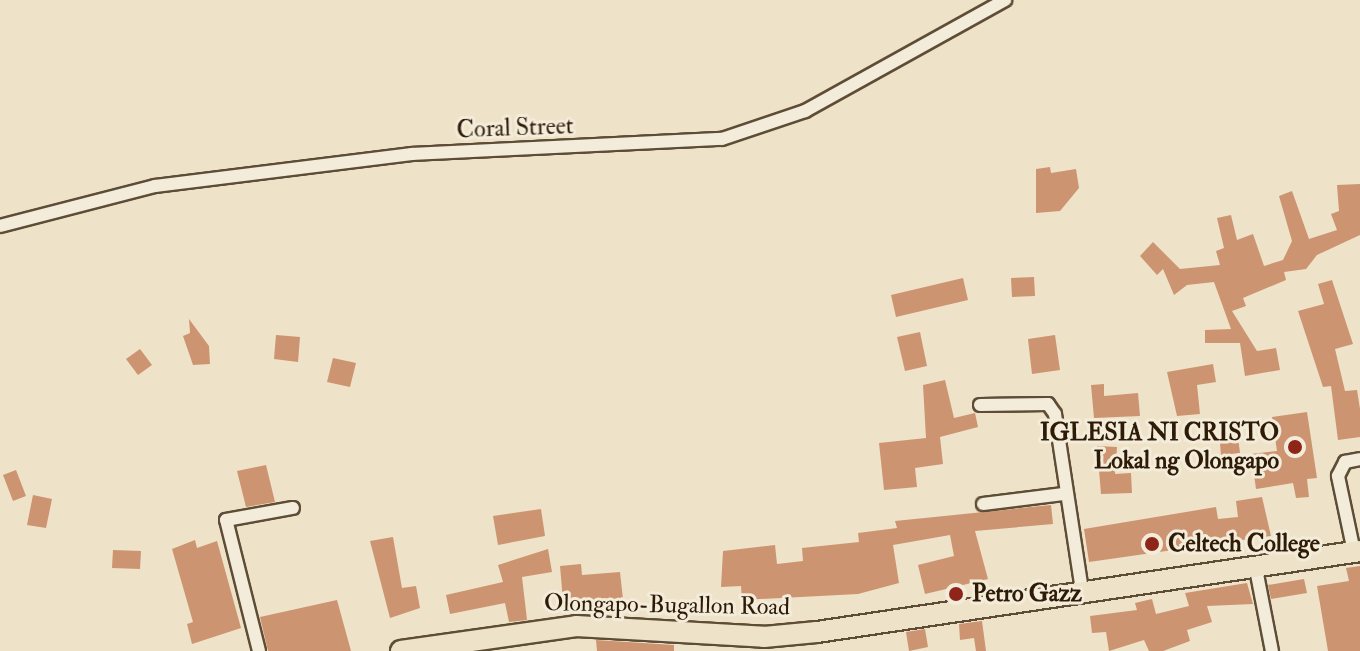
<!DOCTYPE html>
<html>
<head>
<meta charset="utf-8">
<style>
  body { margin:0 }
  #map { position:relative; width:1360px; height:651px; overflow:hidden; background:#eee2c8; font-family:"IM FELL Double Pica",serif }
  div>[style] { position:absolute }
  .building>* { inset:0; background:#cd9471 }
  .roads { filter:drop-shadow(2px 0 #5e4d36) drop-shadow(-2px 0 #5e4d36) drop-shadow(0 2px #5e4d36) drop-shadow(0 -2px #5e4d36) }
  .minor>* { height:12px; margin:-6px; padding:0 6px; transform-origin:6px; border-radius:6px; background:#f4ecdb }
  .primary>* { height:20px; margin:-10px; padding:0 10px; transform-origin:10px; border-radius:10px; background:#eee2c8 }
  .dots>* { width:22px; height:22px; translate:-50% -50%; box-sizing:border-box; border:4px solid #f4ecdb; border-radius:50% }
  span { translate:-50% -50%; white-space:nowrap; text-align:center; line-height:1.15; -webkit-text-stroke:6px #f4ecdb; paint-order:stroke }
  .street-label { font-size:24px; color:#2e1b06 }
  .poi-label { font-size:24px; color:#2e1b06; font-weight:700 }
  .right { translate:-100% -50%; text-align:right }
  .left { translate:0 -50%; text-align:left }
</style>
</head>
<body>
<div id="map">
  <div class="building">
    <div style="clip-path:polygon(1050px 167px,1051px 173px,1076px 169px,1079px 188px,1060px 211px,1036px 213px,1036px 169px)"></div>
    <div style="clip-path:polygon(1360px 184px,1360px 235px,1317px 255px,1306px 269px,1284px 272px,1286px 280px,1243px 298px,1246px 306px,1232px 311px,1257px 351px,1276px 348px,1280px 370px,1245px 376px,1240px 343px,1205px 343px,1205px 330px,1231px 329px,1214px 282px,1187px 285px,1174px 295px,1163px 269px,1157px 275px,1140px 256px,1153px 242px,1180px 269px,1220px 265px,1216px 251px,1224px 248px,1217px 218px,1231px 215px,1237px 240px,1253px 234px,1264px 266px,1283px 260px,1292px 241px,1279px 196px,1292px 191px,1309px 239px,1337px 230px,1331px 214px,1339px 211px,1337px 185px)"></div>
    <div style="clip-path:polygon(1034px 277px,1035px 296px,1012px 297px,1011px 278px)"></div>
    <div style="clip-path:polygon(963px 278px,968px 300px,896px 317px,891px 295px)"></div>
    <div style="clip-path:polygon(1332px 280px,1353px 344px,1335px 349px,1345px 391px,1357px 390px,1360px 409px,1360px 437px,1338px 440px,1331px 386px,1323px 387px,1298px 311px,1324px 304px,1318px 284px)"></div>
    <div style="clip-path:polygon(189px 319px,209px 346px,210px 364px,193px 365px,183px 336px,190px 333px)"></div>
    <div style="clip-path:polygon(920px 332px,927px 366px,905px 371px,897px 337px)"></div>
    <div style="clip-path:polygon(276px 335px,300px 337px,298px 362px,274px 359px)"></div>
    <div style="clip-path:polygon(1055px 335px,1060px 370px,1032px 374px,1028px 339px)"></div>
    <div style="clip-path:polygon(140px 349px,152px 365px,138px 375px,126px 359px)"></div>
    <div style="clip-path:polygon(333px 358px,356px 363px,350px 387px,327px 382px)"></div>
    <div style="clip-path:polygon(1213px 364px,1216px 382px,1197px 385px,1200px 414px,1177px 416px,1167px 372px)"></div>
    <div style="clip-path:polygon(945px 380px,954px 418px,975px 413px,978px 427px,940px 437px,943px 464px,915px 468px,917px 487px,884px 490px,879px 443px,926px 438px,923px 385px)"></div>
    <div style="clip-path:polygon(1104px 384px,1104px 396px,1138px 393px,1140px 416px,1094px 418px,1091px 385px)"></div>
    <div style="clip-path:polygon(1307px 412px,1317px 478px,1307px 479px,1309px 497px,1296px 498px,1293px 483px,1256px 489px,1251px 454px,1277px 451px,1272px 417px)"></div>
    <div style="clip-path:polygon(1237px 430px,1240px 453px,1221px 455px,1219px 432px)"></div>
    <div style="clip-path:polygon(1097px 446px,1117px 447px,1115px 474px,1131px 473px,1132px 493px,1101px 494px)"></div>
    <div style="clip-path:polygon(266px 465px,275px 502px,246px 507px,237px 471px)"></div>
    <div style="clip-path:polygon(16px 470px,26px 496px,13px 501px,3px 475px)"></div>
    <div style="clip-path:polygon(33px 495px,52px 499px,46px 528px,27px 525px)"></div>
    <div style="clip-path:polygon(1262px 497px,1271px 536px,1089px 562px,1084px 529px,1216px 507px,1218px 519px,1238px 517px,1236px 501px)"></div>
    <div style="clip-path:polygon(1051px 505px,1053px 524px,975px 531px,988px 579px,925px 594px,918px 565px,954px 556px,950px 535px,893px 545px,899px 583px,858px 594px,742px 600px,741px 586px,721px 587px,723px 551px,775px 545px,777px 564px,803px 561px,802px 548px,859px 542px,858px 533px,897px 528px,895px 521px)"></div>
    <div style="clip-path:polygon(541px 509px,545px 536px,498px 545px,493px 516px)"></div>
    <div style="clip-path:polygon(393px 537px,402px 588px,416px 586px,420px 608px,390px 618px,370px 541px)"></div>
    <div style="clip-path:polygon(195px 540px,197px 548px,217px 541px,241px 628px,192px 644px,187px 624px,193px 622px,172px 549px)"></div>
    <div style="clip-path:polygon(548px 549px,552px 572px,522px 577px,527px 620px,509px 622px,505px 603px,450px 614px,446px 595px,503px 582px,498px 565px)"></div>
    <div style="clip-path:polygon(113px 550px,141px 551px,140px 569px,112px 568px)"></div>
    <div style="clip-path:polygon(581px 564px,582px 575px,620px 572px,624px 608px,564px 613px,560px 566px)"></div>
    <div style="clip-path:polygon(1360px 566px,1360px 651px,1328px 651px,1317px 586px,1349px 581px,1346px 568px)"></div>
    <div style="clip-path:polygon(1304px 579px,1307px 593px,1271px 599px,1268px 585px)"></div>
    <div style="clip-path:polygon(1247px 583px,1253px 604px,1207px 606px,1212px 622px,1187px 630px,1190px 641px,1163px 651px,1149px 651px,1144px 640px,1109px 651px,1106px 632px,1092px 633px,1090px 616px,1137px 610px,1135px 603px,1152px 599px,1156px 614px,1189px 606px,1185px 593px)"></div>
    <div style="clip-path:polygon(337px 600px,351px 651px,268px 651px,260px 617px)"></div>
    <div style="clip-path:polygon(982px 621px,986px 651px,976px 651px,974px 638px,960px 640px,959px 624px)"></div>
    <div style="clip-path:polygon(925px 629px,928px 647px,909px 651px,906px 632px)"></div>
    <div style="clip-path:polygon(596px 640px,674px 645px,674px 651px,597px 651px)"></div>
  </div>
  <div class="roads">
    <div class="minor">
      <div style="left:0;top:226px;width:160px;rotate:-14.5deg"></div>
      <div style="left:155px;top:186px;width:259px;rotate:-7.1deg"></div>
      <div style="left:412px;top:154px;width:310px;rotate:-2.8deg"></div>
      <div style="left:722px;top:139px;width:88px;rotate:-18.6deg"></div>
      <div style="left:805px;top:111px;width:229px;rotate:-29deg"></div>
      <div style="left:980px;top:405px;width:68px;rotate:-0.8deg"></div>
      <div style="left:1048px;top:404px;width:12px;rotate:55deg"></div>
      <div style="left:1055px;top:414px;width:184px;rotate:81.3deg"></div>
      <div style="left:983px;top:504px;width:81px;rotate:-7.1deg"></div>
      <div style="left:1354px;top:552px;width:78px;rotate:-101.9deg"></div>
      <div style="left:1338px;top:476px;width:16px;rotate:-63deg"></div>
      <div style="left:1345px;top:462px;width:15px;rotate:-11deg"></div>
      <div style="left:1256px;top:569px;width:84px;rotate:79deg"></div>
      <div style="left:259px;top:651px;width:135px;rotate:-104.1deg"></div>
      <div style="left:226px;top:520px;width:68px;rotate:-10.2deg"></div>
    </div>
    <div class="primary">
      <div style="left:401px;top:651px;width:177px;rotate:-8.1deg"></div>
      <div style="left:576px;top:626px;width:188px;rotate:3.3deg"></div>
      <div style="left:764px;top:637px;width:53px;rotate:-5.4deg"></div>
      <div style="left:817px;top:632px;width:549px;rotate:-8.48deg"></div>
    </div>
  </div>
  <div class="dots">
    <div style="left:1295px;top:447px;background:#8f2418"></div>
    <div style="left:1152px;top:544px;background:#8f2418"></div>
    <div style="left:956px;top:594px;background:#8f2418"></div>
  </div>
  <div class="street-label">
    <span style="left:515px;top:128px;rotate:-2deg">Coral Street</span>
    <span style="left:667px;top:605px;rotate:1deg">Olongapo-Bugallon Road</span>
  </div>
  <div class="poi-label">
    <span class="right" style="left:1279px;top:447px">IGLESIA NI CRISTO<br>Lokal ng Olongapo</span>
    <span class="left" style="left:1168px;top:544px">Celtech College</span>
    <span class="left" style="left:972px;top:594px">Petro Gazz</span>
  </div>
</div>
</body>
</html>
